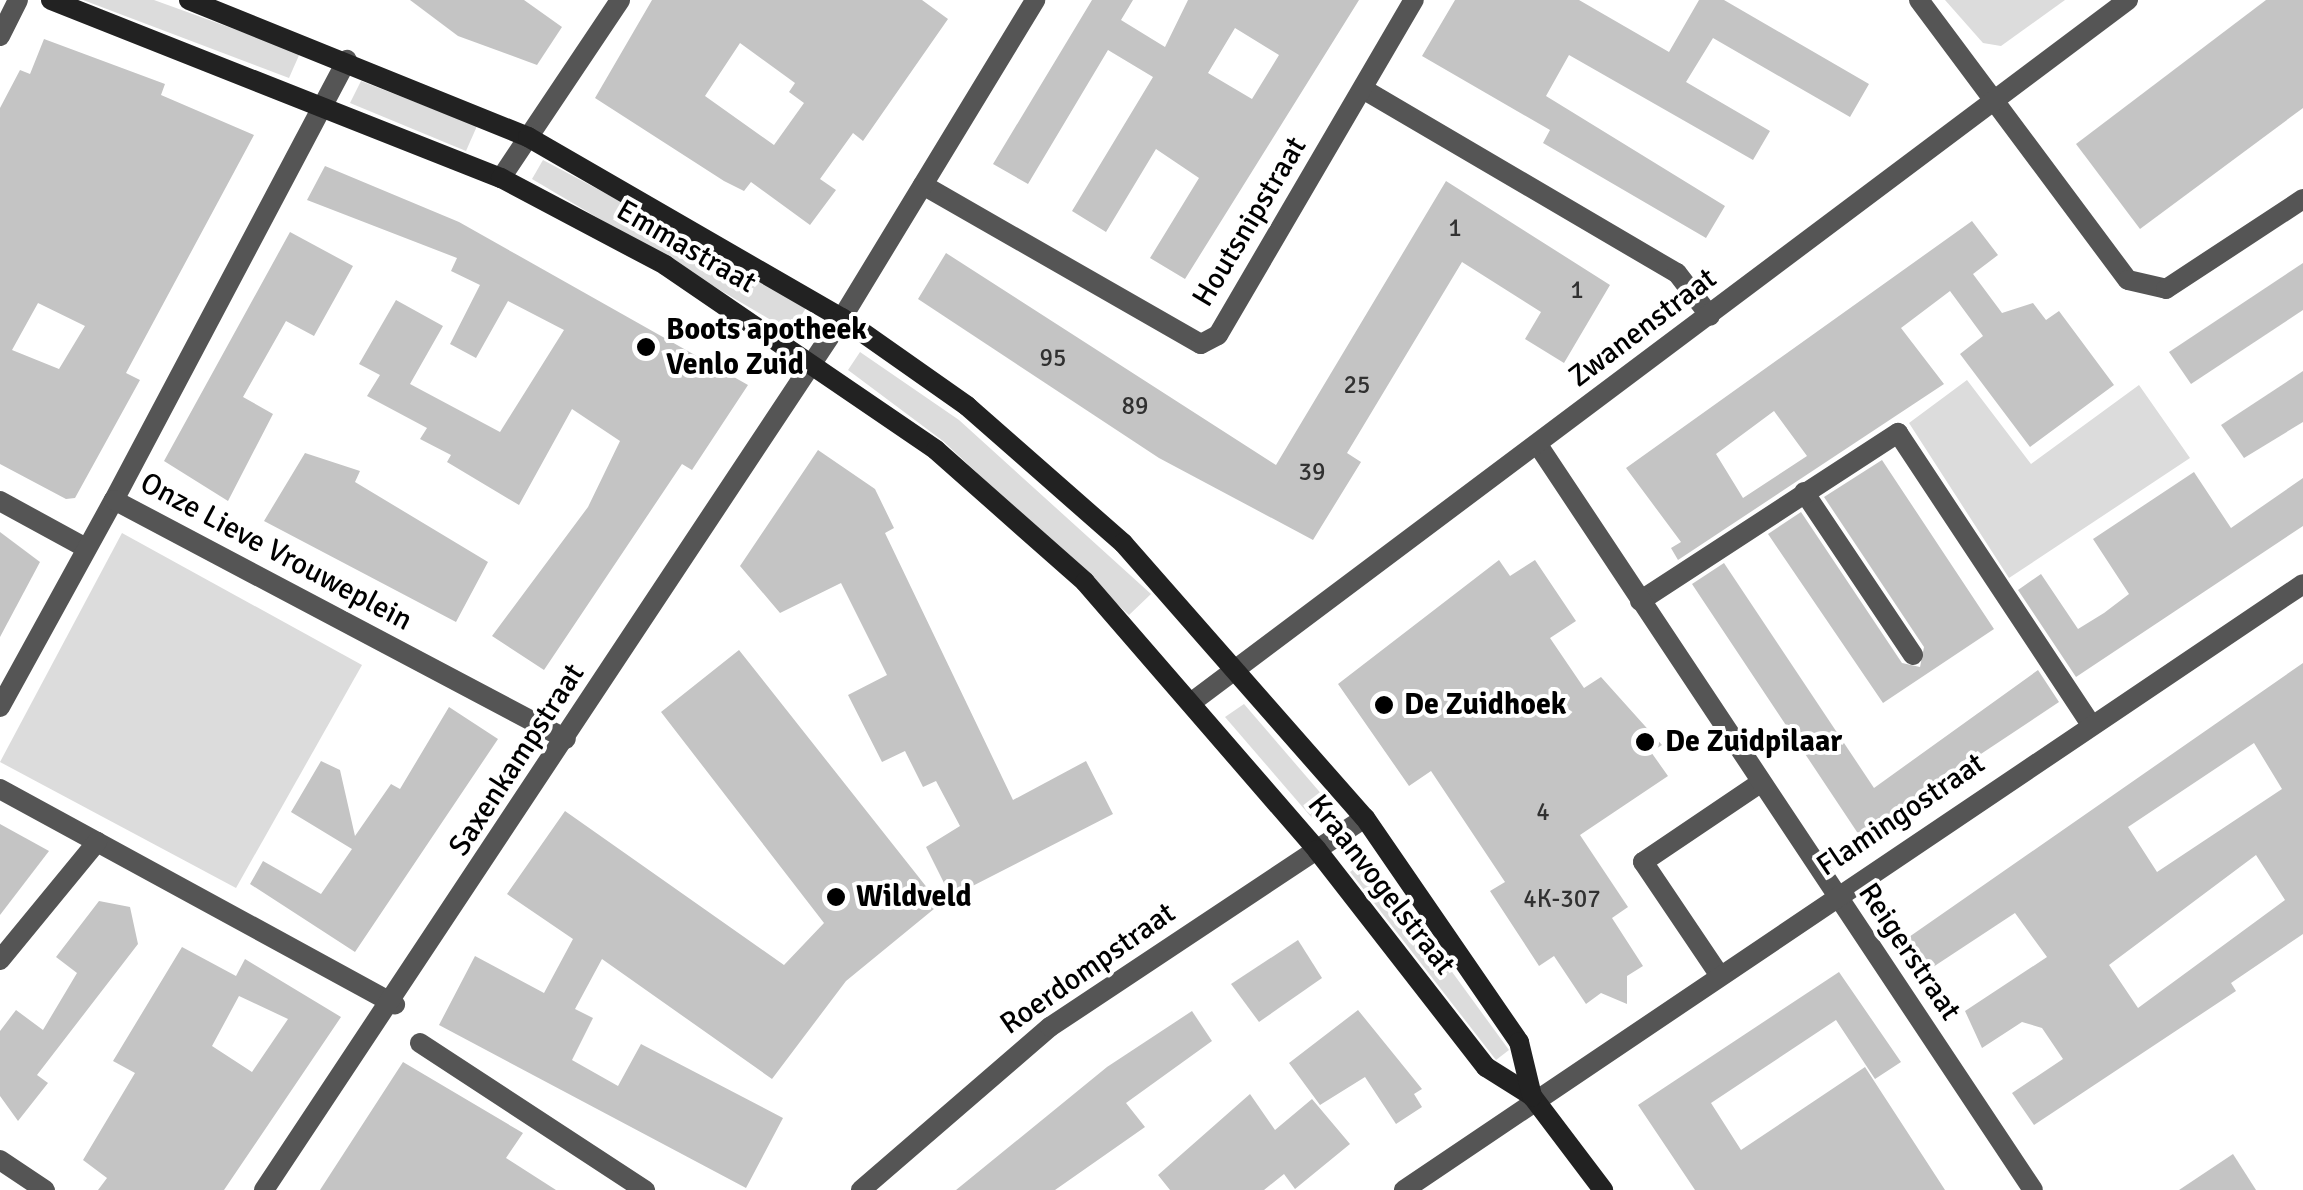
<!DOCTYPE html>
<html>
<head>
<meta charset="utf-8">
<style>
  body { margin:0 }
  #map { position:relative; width:2303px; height:1190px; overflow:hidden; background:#fff; font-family:Signika,sans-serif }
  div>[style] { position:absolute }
  .green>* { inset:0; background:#dcdcdc }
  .building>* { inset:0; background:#c4c4c4 }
  .lane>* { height:20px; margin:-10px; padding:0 10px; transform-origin:10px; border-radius:10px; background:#555 }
  .street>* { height:20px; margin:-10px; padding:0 10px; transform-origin:10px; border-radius:10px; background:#555 }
  .secondary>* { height:20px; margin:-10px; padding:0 10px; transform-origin:10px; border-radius:10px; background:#222 }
  .dots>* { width:28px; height:28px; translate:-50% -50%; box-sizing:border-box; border:5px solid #fff; border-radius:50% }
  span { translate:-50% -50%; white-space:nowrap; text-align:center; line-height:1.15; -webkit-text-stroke:8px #fff; paint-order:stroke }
  .number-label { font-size:25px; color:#313131 }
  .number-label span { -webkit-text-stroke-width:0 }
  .street-label { font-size:30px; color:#000 }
  .poi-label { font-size:30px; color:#000; font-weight:700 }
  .left { translate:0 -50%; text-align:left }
</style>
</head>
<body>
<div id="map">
  <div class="green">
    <div style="clip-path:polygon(83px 0,154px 0,300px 53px,289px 78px)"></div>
    <div style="clip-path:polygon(1945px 0,2065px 0,2001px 46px,1983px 43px)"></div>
    <div style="clip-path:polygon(361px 81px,477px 126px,466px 151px,350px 103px)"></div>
    <div style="clip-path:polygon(543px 160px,682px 234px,806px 308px,791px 332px,532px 179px)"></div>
    <div style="clip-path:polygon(860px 352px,959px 420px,1151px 594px,1129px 615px,943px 441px,848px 370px)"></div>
    <div style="clip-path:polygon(1967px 380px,2031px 464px,2139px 385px,2190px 458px,2009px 578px,1909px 423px)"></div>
    <div style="clip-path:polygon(122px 533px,362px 665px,236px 888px,0 762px)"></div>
    <div style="clip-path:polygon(1244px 704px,1330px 804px,1312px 818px,1225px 717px)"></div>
    <div style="clip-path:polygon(1369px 858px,1509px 1050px,1496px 1060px,1350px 872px)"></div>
  </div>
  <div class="building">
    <div style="clip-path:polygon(410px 0,524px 0,562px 27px,537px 65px,458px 36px)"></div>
    <div style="clip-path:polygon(evenodd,652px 0,922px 0,948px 19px,863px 141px,853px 133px,820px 179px,836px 190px,810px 225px,751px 182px,744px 191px,724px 181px,595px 98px,652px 0,740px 43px,795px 83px,789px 92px,804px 103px,774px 145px,705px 96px,740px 43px)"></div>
    <div style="clip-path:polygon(evenodd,1092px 0,1133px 0,1121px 20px,1165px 47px,1188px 0,1359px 0,1185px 279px,1150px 258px,1199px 178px,1156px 149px,1106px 232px,1072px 211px,1153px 77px,1108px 50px,1028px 184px,993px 164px,1092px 0,1235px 28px,1279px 55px,1252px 99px,1208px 73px,1235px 28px)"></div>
    <div style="clip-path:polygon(1455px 0,1579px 0,1669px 52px,1699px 0,1724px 0,1869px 84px,1850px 117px,1713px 38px,1686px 82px,1770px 131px,1753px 160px,1569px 55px,1546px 96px,1725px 206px,1706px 238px,1543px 143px,1550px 130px,1422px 56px)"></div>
    <div style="clip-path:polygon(2266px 0,2303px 0,2303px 108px,2140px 229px,2076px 144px)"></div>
    <div style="clip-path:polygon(evenodd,44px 39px,165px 84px,161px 95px,254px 135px,126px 373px,140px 380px,75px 498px,66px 499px,0 464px,0 108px,20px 70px,30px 74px,44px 39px,38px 303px,85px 326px,59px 369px,12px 350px,38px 303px)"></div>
    <div style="clip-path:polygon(325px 166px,459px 222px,748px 385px,692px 470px,682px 464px,544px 670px,492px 636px,588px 507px,620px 441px,572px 409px,519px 505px,447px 462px,451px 455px,420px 439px,427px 428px,367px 396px,380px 375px,359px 364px,396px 300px,443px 326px,410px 384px,500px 432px,564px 330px,508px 301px,476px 358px,450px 344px,480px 285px,451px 271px,457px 258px,307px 200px)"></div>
    <div style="clip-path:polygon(1446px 181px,1610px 285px,1564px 363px,1525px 339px,1541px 312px,1462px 262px,1347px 453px,1361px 462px,1313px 540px,1159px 458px,918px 299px,946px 253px,1276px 465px)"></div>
    <div style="clip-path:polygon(evenodd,1972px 221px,1998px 255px,1973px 274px,2002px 313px,2033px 303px,2046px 320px,2059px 311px,2114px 385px,2030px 447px,1960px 354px,1983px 336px,1950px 291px,1901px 328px,1944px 384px,1678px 560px,1671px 548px,1681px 542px,1626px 468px,1972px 221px,1774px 411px,1807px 456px,1743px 498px,1716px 454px,1774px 411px)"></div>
    <div style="clip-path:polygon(290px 232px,353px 266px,314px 336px,286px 321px,243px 397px,273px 414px,228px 501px,164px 461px)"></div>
    <div style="clip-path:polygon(2303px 263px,2303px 310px,2191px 384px,2169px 352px)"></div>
    <div style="clip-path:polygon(2303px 371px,2303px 422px,2244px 458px,2221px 425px)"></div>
    <div style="clip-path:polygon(818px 450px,875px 489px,894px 528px,885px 533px,1013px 800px,1086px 761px,1113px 814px,951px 897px,926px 847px,960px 826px,936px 781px,923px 787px,905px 751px,882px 762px,848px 695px,887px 675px,841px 583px,780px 613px,740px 566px)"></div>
    <div style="clip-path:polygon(305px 453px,360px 471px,355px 482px,488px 562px,456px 622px,264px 521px)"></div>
    <div style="clip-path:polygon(1882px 460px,1994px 629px,1883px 703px,1768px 534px,1801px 512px,1902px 663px,1920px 667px,1924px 647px,1824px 497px)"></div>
    <div style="clip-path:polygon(2194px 472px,2231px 528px,2303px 478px,2303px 526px,2076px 677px,2018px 590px,2041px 574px,2078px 629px,2104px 613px,2129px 594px,2093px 539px)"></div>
    <div style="clip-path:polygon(0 532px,40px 562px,0 637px)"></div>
    <div style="clip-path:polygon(1499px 560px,1510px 576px,1535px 560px,1576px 621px,1550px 638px,1584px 688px,1601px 677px,1662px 745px,1651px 752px,1668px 776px,1580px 835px,1628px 907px,1612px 918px,1643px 966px,1627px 976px,1627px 1004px,1601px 993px,1586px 1004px,1554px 956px,1539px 966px,1490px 891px,1505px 882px,1431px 771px,1409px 786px,1338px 684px)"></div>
    <div style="clip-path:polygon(1724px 563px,1874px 788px,2038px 670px,2059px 702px,1859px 835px,1692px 584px)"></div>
    <div style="clip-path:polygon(739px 650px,940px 904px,846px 981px,772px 1079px,602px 959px,575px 1009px,593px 1018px,572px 1060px,618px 1086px,641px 1044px,783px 1118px,746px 1188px,439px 1025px,475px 956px,544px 993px,573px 939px,507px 894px,565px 811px,784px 965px,824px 923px,661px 712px)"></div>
    <div style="clip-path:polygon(evenodd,2303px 663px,2303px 934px,2231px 983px,2236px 991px,2034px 1125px,2012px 1093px,2063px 1059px,2042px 1028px,2022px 1022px,1982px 1048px,1965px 1011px,2047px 957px,2015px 913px,1930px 969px,1909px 937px,2303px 663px,2254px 743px,2282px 789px,2157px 872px,2128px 827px,2254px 743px,2303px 663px,2256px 855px,2285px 900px,2138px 1008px,2109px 965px,2256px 855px)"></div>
    <div style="clip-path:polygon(449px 707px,498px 739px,355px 952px,250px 884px,263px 861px,321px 894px,352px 849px,291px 812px,321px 761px,340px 770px,355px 836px,391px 784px,400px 789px)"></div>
    <div style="clip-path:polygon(0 824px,49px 851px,0 915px)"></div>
    <div style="clip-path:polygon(99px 901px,130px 907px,138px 944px,37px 1075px,48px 1083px,18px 1121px,0 1096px,0 1031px,16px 1010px,43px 1030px,77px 973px,56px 957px)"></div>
    <div style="clip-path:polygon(1298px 940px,1322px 978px,1259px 1022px,1231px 984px)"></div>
    <div style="clip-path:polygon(evenodd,182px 947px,236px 976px,245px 959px,341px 1017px,224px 1190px,98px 1190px,107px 1178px,83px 1160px,135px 1073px,113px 1061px,182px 947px,239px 996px,288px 1019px,252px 1072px,212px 1046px,239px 996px)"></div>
    <div style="clip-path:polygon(1839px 972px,1901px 1062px,1875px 1079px,1836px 1020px,1711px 1103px,1741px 1150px,1865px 1067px,1945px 1190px,1695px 1190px,1638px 1105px)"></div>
    <div style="clip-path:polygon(1358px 1010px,1422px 1089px,1414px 1094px,1422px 1107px,1396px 1124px,1365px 1077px,1320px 1105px,1289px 1063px)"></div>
    <div style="clip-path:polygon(1192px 1011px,1212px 1041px,1126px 1103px,1145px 1127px,1055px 1190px,956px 1190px,1107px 1067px)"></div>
    <div style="clip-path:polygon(403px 1062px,523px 1133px,506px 1158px,556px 1190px,320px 1190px)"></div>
    <div style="clip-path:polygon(1250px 1094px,1275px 1130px,1312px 1099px,1350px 1144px,1295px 1189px,1284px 1174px,1264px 1190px,1170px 1190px,1158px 1175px)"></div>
    <div style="clip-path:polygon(2233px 1154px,2256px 1190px,2179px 1190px)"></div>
  </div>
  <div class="lane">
    <div style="left:1804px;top:492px;width:196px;rotate:56.2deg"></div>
    <div style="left:1640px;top:601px;width:308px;rotate:-33.1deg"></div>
    <div style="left:1898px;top:433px;width:350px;rotate:56.5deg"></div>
    <div style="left:1718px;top:973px;width:134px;rotate:-124deg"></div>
    <div style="left:1643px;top:862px;width:141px;rotate:-34deg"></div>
    <div style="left:420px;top:1043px;width:269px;rotate:33.2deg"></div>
  </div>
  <div class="street">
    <div style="left:1919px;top:0;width:349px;rotate:53.3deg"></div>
    <div style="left:2128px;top:280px;width:39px;rotate:13deg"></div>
    <div style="left:2166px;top:289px;width:164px;rotate:-33.3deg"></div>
    <div style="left:0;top:36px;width:40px;rotate:-63.4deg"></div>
    <div style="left:1363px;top:89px;width:364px;rotate:30.4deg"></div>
    <div style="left:1677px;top:273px;width:54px;rotate:52.5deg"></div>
    <div style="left:501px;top:178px;width:214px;rotate:-56.2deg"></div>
    <div style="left:923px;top:185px;width:320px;rotate:29.8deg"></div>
    <div style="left:1201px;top:344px;width:19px;rotate:-28deg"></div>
    <div style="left:1218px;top:335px;width:388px;rotate:-59.7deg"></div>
    <div style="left:1538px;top:445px;width:894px;rotate:56.4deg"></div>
    <div style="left:114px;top:500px;width:498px;rotate:-62.1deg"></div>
    <div style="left:0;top:501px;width:98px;rotate:28.7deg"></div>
    <div style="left:1192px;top:702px;width:1170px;rotate:-36.87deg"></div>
    <div style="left:0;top:707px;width:236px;rotate:-61.2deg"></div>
    <div style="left:114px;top:500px;width:511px;rotate:27.87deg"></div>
    <div style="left:0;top:789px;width:450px;rotate:28.6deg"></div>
    <div style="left:0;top:960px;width:153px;rotate:-50.6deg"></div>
    <div style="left:0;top:1160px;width:54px;rotate:33.7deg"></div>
    <div style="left:264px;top:1190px;width:1046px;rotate:-56.46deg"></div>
    <div style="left:842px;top:318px;width:372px;rotate:-58.7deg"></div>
    <div style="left:861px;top:1190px;width:250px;rotate:-40.8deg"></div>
    <div style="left:1050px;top:1027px;width:378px;rotate:-33.6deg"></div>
    <div style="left:1404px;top:1190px;width:1084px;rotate:-33.98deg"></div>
  </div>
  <div class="secondary">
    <div style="left:51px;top:0;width:484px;rotate:21.6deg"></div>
    <div style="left:501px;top:178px;width:186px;rotate:27.9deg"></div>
    <div style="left:665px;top:265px;width:328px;rotate:34.3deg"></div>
    <div style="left:936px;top:450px;width:199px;rotate:41.5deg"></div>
    <div style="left:1085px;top:582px;width:354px;rotate:49.1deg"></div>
    <div style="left:1317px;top:850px;width:275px;rotate:52.1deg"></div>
    <div style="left:1486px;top:1067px;width:54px;rotate:32.2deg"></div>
    <div style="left:1532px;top:1096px;width:118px;rotate:52.9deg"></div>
    <div style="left:189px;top:0;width:366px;rotate:22deg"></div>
    <div style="left:528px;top:137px;width:362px;rotate:30deg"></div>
    <div style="left:842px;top:318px;width:153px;rotate:35.1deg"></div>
    <div style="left:967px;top:406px;width:208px;rotate:41.3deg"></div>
    <div style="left:1123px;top:543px;width:366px;rotate:48.7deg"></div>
    <div style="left:1365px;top:818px;width:272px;rotate:55.5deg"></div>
    <div style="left:1519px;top:1042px;width:56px;rotate:76.5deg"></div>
  </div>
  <div class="dots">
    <div style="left:646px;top:347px;background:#000"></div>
    <div style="left:1384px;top:705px;background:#000"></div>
    <div style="left:1645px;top:742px;background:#000"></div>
    <div style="left:836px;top:897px;background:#000"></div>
  </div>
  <div class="number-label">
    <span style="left:1455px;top:228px">1</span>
    <span style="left:1577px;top:290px">1</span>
    <span style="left:1053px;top:358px">95</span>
    <span style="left:1357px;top:385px">25</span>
    <span style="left:1135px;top:406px">89</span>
    <span style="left:1312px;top:472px">39</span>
    <span style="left:1543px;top:812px">4</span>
    <span style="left:1562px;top:899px">4K-307</span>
  </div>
  <div class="street-label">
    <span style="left:1250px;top:222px;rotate:-59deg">Houtsnipstraat</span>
    <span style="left:686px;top:247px;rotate:30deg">Emmastraat</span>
    <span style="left:1643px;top:328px;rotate:-37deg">Zwanenstraat</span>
    <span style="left:276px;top:552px;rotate:28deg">Onze Lieve Vrouweplein</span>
    <span style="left:517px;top:760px;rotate:-57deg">Saxenkampstraat</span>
    <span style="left:1901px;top:815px;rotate:-34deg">Flamingostraat</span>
    <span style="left:1381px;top:885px;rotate:52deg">Kraanvogelstraat</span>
    <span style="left:1909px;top:952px;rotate:56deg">Reigerstraat</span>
    <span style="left:1088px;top:969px;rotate:-35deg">Roerdompstraat</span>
  </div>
  <div class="poi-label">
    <span class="left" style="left:666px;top:347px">Boots apotheek<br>Venlo Zuid</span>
    <span class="left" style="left:1404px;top:705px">De Zuidhoek</span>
    <span class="left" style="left:1665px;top:742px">De Zuidpilaar</span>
    <span class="left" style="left:856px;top:897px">Wildveld</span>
  </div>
</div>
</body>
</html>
